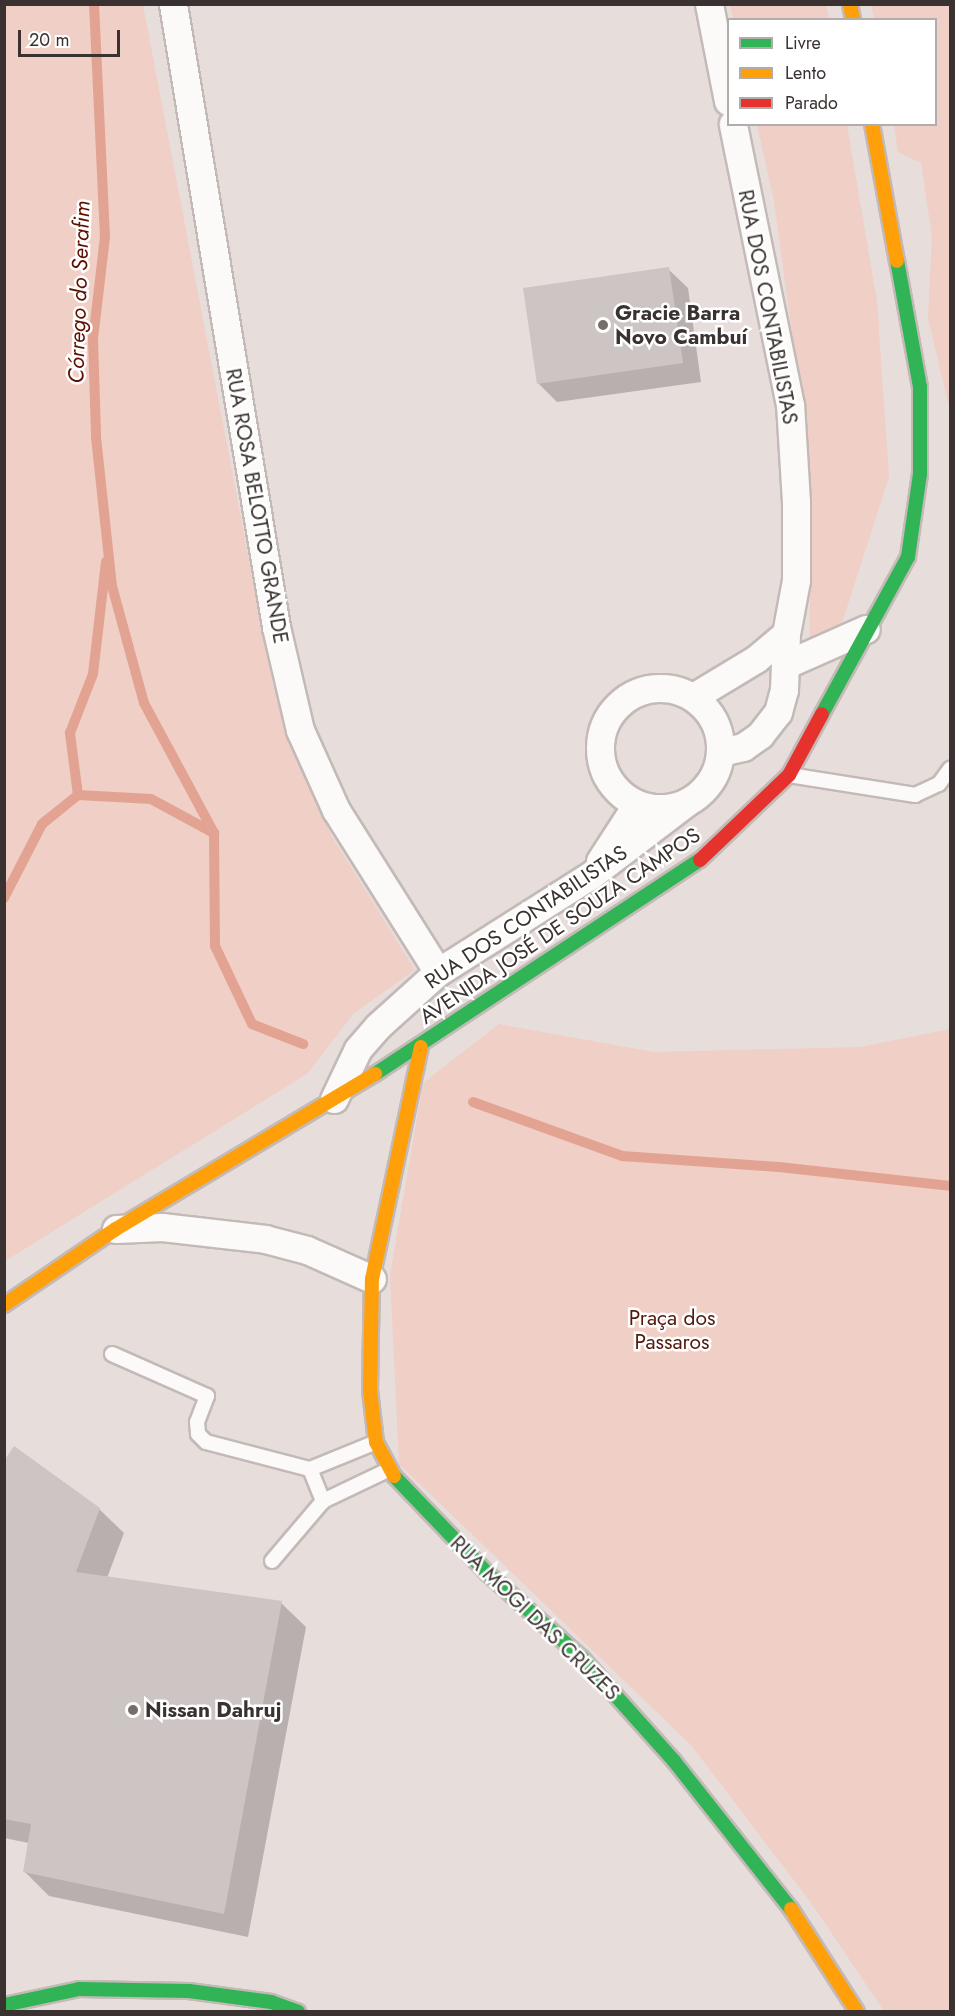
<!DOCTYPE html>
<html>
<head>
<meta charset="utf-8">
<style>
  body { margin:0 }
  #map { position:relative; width:955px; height:2016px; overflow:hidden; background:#e7ddda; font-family:Jost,sans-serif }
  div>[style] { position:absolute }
  .green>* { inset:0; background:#f0cfc6 }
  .shadow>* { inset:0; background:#0003 }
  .stream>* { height:10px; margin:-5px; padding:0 5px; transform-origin:5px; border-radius:5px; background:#e3a392 }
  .building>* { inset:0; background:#cdc5c3 }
  .roads { filter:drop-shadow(2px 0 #c3bab8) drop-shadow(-2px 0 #c3bab8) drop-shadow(0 2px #c3bab8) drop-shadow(0 -2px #c3bab8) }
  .lane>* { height:14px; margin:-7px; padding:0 7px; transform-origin:7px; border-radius:7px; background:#fbfaf9 }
  .street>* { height:27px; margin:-13.5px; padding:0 13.5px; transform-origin:13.5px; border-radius:13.5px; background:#fbfaf9 }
  .street>.ring { margin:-13.5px; padding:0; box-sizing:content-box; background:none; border:27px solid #fbfaf9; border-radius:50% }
  .fast>* { height:14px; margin:-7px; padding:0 7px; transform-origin:7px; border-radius:7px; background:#30b455 }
  .slow>* { height:14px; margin:-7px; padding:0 7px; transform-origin:7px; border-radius:7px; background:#ff9f0a }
  .jam>* { height:14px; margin:-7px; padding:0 7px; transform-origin:7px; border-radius:7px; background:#e5322d }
  .dots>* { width:16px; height:16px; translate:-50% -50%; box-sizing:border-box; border:3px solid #fff; border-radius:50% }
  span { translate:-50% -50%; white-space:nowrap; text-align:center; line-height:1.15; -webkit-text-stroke:5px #fff; paint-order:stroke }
  .street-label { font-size:21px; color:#3a3230 }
  .poi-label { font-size:21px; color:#3a3230; font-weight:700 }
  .left { translate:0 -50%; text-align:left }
  .park-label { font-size:21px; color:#511a0c }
  .water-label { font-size:22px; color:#5f1100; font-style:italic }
  .frame { position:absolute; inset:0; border:6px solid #3a3230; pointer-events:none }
  .legend { position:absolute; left:727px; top:18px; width:210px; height:108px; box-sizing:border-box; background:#fff; border:2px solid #b0adac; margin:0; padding:8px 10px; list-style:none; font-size:18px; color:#3a3230 }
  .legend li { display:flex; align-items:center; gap:12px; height:30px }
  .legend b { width:30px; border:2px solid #b0adac }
  .scale { position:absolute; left:18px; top:30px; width:102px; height:27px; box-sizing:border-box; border:3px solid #3a3230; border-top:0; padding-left:8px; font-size:18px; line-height:21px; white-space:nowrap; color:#3a3230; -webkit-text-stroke:4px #fff; paint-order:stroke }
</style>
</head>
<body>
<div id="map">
  <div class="green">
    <div style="clip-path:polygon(4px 5px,143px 5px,273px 686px,331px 835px,415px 970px,354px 1013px,307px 1074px,5px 1261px)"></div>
    <div style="clip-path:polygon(730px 5px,826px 5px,829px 19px,733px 19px)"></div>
    <div style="clip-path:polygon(871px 5px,950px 5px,950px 411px,928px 318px,932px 237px,921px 163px,898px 152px,894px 125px,936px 124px,936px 20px,874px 19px)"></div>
    <div style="clip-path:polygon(757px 125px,847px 125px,877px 301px,889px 477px,842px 623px,810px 647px,810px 466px,774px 201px)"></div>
    <div style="clip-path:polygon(499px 1024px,654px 1052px,860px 1047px,950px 1029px,950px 2011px,884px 2011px,812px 1904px,691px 1745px,399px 1464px,390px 1275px,423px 1083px)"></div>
  </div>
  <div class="shadow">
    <div style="clip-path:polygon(668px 269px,688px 288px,701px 382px,557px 402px,538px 383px)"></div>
    <div style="clip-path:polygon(4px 1464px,99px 1509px,124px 1533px,107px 1578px,281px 1603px,306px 1627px,248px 1937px,49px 1896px,24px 1871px,29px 1843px,4px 1838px)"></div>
  </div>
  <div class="stream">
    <div style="left:94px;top:4px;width:233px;rotate:87.3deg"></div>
    <div style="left:105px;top:237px;width:103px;rotate:96.7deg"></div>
    <div style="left:93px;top:339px;width:98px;rotate:88.2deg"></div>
    <div style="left:96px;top:437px;width:150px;rotate:83.9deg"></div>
    <div style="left:112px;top:586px;width:121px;rotate:74.7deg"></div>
    <div style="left:144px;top:703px;width:148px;rotate:61.7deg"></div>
    <div style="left:214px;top:833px;width:113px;rotate:89.5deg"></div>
    <div style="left:215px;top:946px;width:86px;rotate:64.6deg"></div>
    <div style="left:252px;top:1024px;width:55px;rotate:21.4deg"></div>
    <div style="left:78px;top:795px;width:63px;rotate:-97.4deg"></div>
    <div style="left:70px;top:733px;width:63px;rotate:-68.7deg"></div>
    <div style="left:93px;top:674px;width:113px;rotate:-83.4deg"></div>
    <div style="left:4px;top:898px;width:83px;rotate:-62.8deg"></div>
    <div style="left:42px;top:824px;width:46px;rotate:-38.9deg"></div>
    <div style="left:78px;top:795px;width:73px;rotate:3.1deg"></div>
    <div style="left:151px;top:799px;width:72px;rotate:28.4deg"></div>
    <div style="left:473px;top:1102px;width:158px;rotate:19.9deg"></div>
    <div style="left:622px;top:1156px;width:157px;rotate:4deg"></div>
    <div style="left:779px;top:1167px;width:172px;rotate:6.3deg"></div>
  </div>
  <div class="building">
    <div style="clip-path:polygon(669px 267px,683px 363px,537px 384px,523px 288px)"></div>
    <div style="clip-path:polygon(14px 1446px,100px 1508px,76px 1572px,282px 1601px,224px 1914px,23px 1872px,31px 1824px,4px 1819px,4px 1461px)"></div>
  </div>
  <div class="roads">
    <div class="lane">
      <div style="left:789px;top:775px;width:128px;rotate:9deg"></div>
      <div style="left:915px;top:795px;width:26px;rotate:-25deg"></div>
      <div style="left:939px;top:784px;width:19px;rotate:-54deg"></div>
      <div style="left:112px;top:1354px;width:104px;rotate:23.9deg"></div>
      <div style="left:207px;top:1396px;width:28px;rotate:111deg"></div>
      <div style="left:197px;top:1422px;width:12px;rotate:85deg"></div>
      <div style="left:198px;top:1434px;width:11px;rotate:45deg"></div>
      <div style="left:206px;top:1442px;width:107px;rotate:14.6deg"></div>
      <div style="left:310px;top:1469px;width:71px;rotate:-22.2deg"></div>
      <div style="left:310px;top:1469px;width:35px;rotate:68deg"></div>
      <div style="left:272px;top:1561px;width:79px;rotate:-49.6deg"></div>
      <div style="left:323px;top:1501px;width:72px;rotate:-25.5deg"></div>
    </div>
    <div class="street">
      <div style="left:173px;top:4px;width:631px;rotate:80.61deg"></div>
      <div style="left:276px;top:627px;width:106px;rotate:76.9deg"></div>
      <div style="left:300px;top:730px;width:88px;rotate:65.8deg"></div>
      <div style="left:336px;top:810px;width:191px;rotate:57.8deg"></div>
      <div style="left:709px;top:4px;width:99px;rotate:78.9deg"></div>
      <div style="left:787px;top:664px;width:86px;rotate:-23.9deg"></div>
      <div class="ring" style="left:600px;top:688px;width:93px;height:93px"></div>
      <div style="left:693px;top:697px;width:74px;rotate:-31.1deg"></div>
      <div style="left:756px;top:659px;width:39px;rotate:-40deg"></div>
      <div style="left:721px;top:752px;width:23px;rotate:-13deg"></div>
      <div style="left:743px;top:747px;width:21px;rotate:-35deg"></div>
      <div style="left:760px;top:735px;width:29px;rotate:-52deg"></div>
      <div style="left:778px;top:712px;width:23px;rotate:-75deg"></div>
      <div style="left:784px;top:690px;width:56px;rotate:-88deg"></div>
      <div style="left:786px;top:634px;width:55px;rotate:-79.5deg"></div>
      <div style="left:796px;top:580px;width:78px;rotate:-90deg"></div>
      <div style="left:796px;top:502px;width:97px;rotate:-93.5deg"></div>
      <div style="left:790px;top:405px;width:287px;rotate:-101.5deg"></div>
      <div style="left:600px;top:861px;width:68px;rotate:-57deg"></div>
      <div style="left:334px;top:1099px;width:55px;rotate:-64.4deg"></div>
      <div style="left:358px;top:1049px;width:30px;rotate:-49deg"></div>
      <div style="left:378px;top:1026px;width:81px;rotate:-42deg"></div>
      <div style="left:438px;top:972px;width:181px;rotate:-32.4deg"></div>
      <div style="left:591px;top:875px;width:121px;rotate:-37.2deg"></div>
      <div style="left:116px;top:1229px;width:46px;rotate:-2.5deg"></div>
      <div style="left:162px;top:1227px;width:104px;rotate:6.6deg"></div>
      <div style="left:265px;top:1239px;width:43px;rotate:14.7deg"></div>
      <div style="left:307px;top:1250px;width:71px;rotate:24deg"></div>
    </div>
    <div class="fast">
      <div style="left:822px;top:714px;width:179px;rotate:-61.3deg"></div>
      <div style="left:908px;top:557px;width:84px;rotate:-81.8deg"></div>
      <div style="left:920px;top:474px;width:87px;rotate:-90deg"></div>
      <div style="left:920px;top:387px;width:128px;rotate:-100.3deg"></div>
      <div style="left:375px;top:1074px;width:389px;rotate:-33.4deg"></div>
      <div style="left:394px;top:1476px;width:136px;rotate:46.2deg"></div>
      <div style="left:488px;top:1574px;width:126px;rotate:41.8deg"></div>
      <div style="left:582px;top:1658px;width:138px;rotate:48.2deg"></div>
      <div style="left:674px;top:1761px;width:189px;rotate:51.7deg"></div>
      <div style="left:4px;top:2005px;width:77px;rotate:-12deg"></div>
      <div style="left:79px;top:1989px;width:110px;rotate:1deg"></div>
      <div style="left:189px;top:1991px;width:83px;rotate:7.6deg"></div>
      <div style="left:271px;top:2002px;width:29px;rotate:20deg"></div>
    </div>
    <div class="slow">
      <div style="left:850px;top:4px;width:16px;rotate:79deg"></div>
      <div style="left:872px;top:124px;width:139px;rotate:79.7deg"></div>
      <div style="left:4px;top:1305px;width:135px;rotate:-34.2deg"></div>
      <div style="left:116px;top:1229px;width:302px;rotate:-30.9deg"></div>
      <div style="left:394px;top:1476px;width:38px;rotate:-118deg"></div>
      <div style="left:376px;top:1442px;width:52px;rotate:-96.6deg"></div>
      <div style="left:370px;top:1390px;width:111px;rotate:-89deg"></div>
      <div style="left:372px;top:1279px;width:237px;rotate:-78.1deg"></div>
      <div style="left:791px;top:1909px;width:122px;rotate:57.3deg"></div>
    </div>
    <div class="jam">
      <div style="left:700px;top:860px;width:123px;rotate:-43.7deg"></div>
      <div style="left:789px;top:775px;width:69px;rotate:-61.6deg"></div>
    </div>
  </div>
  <div class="dots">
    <div style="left:603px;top:325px;background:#776e6c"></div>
    <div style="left:133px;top:1710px;background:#776e6c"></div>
  </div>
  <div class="street-label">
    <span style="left:768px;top:307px;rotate:79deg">RUA DOS CONTABILISTAS</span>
    <span style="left:257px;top:506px;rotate:80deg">RUA ROSA BELOTTO GRANDE</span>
    <span style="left:526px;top:917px;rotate:-34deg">RUA DOS CONTABILISTAS</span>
    <span style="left:560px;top:926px;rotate:-34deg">AVENIDA JOSÉ DE SOUZA CAMPOS</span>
    <span style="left:535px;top:1618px;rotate:44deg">RUA MOGI DAS CRUZES</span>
  </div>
  <div class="poi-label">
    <span class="left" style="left:615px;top:325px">Gracie Barra<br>Novo Cambuí</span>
    <span class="left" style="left:145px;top:1710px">Nissan Dahruj</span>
  </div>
  <div class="park-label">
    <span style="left:672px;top:1330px">Praça dos<br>Passaros</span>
  </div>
  <div class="water-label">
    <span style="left:79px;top:292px;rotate:-88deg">Córrego do Serafim</span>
  </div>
  <div class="frame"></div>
  <ul class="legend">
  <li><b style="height:8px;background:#30b455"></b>Livre</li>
  <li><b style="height:8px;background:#ff9f0a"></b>Lento</li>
  <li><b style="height:8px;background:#e5322d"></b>Parado</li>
  </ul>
  <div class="scale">20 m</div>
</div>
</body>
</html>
